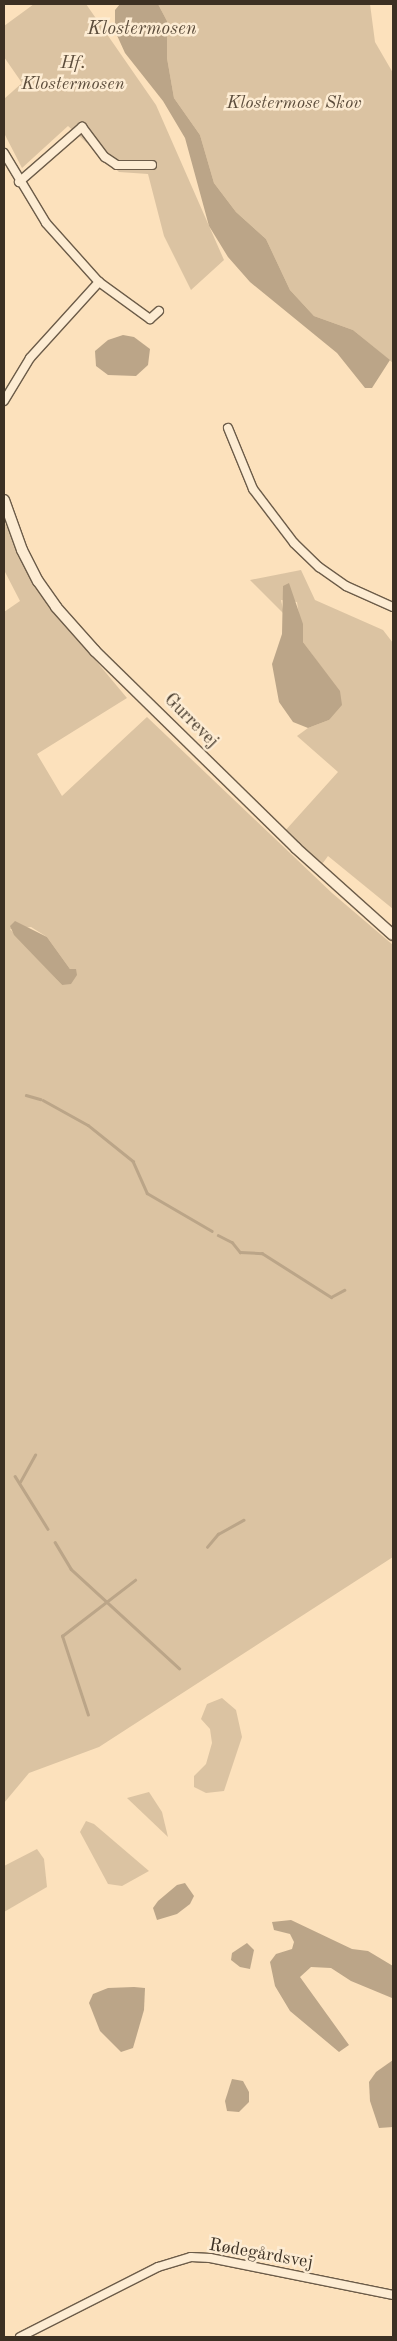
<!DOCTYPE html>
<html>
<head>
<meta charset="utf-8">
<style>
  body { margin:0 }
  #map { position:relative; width:397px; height:2341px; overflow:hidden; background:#fce1bc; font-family:"Old Standard TT",serif }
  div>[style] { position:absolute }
  .green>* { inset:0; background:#dbc3a2 }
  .water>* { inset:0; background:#bba588 }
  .stream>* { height:2.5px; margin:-1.25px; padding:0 1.25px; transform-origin:1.25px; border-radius:1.25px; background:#bba588 }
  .roads { filter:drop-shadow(1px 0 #6c5c49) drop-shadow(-1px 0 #6c5c49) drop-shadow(0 1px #6c5c49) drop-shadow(0 -1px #6c5c49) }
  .street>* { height:8px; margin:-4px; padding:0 4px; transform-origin:4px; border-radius:4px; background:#fdecd3 }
  .secondary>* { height:10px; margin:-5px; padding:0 5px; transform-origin:5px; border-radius:5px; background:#fdecd3 }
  span { translate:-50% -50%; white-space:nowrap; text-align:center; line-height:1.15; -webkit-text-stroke:5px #fdecd3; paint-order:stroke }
  .park-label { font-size:18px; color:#5c4d3c; font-style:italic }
  .street-label { font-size:18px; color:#3c3023 }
  .water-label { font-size:19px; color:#5c4d3c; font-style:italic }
  .frame { position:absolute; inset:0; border:5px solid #3c3023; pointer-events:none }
</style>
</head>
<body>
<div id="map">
  <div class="green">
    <div style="clip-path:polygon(34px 4px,86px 4px,156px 105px,224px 260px,191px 290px,164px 236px,148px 174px,119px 172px,68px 126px,22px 168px,4px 133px,4px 99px,22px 83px,4px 57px,4px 26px)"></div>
    <div style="clip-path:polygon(158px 4px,370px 4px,375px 42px,393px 73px,393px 363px,353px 330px,314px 316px,290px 290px,266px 239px,236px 212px,214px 183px,200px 135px,174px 98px,167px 58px,167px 21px)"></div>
    <div style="clip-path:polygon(evenodd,4px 521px,40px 594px,127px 698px,37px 754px,62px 796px,147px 717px,332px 893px,393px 945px,393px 1557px,99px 1747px,29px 1773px,4px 1803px,4px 612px,20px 601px,4px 570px,4px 521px,31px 927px,47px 937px,70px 969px,76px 969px,62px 985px,10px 929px,31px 927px)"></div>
    <div style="clip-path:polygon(301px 570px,315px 600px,383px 630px,393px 643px,393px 909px,328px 856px,320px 867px,284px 832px,338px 772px,297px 736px,308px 728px,329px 720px,339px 691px,303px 642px,297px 602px,281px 600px,284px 614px,250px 580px)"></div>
    <div style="clip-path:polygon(222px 1698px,236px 1710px,242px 1737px,224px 1791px,206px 1793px,194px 1787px,194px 1776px,206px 1764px,212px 1743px,210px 1729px,201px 1719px,207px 1704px)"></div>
    <div style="clip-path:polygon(149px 1792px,162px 1812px,168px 1837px,127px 1798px)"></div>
    <div style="clip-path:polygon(86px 1821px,94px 1824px,149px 1871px,122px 1886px,108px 1884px,80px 1832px)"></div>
    <div style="clip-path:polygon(37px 1849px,44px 1859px,47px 1887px,4px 1912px,4px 1866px)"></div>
  </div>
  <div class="water">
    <div style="clip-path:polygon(120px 4px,158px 4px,167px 21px,167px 58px,174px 98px,200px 135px,214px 183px,236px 212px,266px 239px,290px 290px,314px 316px,353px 330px,390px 360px,372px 388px,365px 388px,337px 353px,250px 282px,228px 257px,209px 226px,185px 138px,163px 101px,125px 53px,115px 31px,115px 10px)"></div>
    <div style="clip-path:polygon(123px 335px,134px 337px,150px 349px,148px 365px,136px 376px,108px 375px,96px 366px,95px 351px,108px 340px)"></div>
    <div style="clip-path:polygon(289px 583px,303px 624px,303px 642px,340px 691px,342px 705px,329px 720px,308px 728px,293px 722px,279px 702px,272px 664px,282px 634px,283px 586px)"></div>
    <div style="clip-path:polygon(15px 921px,47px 937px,70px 969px,76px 969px,77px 975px,71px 984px,62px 985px,14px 935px,10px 926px)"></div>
    <div style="clip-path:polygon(185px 1883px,194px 1896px,190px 1904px,177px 1914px,157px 1920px,153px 1908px,158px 1901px,177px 1885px)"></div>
    <div style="clip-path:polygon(291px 1920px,352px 1949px,368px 1951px,393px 1966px,392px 1998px,351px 1981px,331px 1968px,311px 1967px,300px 1977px,349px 2045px,339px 2052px,290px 2011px,275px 1986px,270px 1962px,276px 1954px,292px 1949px,294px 1942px,290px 1934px,274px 1930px,272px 1922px)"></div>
    <div style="clip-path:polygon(247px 1943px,254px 1950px,250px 1969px,240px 1967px,231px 1960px,232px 1953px)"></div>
    <div style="clip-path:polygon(134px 1987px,145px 1988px,144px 2010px,133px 2048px,121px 2052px,100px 2031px,89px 2003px,93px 1994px,108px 1988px)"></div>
    <div style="clip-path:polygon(393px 2060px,393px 2127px,379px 2128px,370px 2101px,369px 2082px,376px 2072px)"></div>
    <div style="clip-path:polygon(232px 2079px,243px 2081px,249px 2092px,249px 2102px,239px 2112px,227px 2111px,225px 2101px)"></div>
  </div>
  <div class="stream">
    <div style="left:26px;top:1095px;width:15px;rotate:16deg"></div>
    <div style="left:43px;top:1100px;width:51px;rotate:29.1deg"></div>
    <div style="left:88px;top:1125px;width:58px;rotate:38.7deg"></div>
    <div style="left:133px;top:1161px;width:35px;rotate:66deg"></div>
    <div style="left:147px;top:1193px;width:75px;rotate:30.3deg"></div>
    <div style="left:218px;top:1235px;width:16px;rotate:27deg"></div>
    <div style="left:232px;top:1242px;width:13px;rotate:51deg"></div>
    <div style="left:240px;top:1252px;width:22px;rotate:3deg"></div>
    <div style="left:262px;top:1253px;width:82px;rotate:32.5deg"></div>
    <div style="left:331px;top:1297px;width:15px;rotate:-28deg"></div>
    <div style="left:15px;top:1476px;width:62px;rotate:58.1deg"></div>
    <div style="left:20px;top:1482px;width:31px;rotate:-61deg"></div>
    <div style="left:55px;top:1542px;width:31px;rotate:59deg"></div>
    <div style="left:71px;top:1569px;width:147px;rotate:42.5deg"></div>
    <div style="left:207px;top:1547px;width:17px;rotate:-50deg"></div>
    <div style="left:218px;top:1534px;width:29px;rotate:-29deg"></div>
    <div style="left:88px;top:1715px;width:83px;rotate:-108.2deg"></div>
    <div style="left:62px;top:1636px;width:92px;rotate:-37.5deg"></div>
  </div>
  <div class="roads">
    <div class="street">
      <div style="left:4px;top:153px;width:82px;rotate:59deg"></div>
      <div style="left:46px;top:223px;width:79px;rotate:48.1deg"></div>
      <div style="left:99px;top:282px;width:63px;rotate:36deg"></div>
      <div style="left:150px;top:319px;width:12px;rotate:-42deg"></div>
      <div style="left:19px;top:182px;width:84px;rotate:-41.1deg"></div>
      <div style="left:82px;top:127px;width:38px;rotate:53deg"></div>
      <div style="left:105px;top:157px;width:14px;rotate:34deg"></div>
      <div style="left:117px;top:165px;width:35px"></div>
      <div style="left:4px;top:401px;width:50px;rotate:-58.8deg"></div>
      <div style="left:30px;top:358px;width:103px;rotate:-47.8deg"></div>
      <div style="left:228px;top:428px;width:66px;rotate:67.7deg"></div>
      <div style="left:253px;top:489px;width:68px;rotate:52.8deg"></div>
      <div style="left:294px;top:543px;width:35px;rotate:44deg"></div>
      <div style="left:319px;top:567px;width:33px;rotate:35deg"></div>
      <div style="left:346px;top:586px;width:51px;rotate:24.1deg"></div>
      <div style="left:20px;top:2337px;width:155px;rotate:-26.9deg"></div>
      <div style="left:158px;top:2267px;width:34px;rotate:-17deg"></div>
      <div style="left:191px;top:2257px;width:19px;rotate:3deg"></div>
      <div style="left:210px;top:2258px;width:187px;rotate:11.4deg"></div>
    </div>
    <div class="secondary">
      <div style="left:4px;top:500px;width:53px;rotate:70.2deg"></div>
      <div style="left:22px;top:550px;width:35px;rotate:63deg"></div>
      <div style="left:38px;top:581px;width:32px;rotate:55deg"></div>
      <div style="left:56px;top:607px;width:59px;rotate:48.4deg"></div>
      <div style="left:95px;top:651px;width:281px;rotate:44.4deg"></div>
      <div style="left:296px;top:848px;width:130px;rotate:41.9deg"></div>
    </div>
  </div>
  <div class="park-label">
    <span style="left:73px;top:74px">Hf.<br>Klostermosen</span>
    <span style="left:294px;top:103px">Klostermose Skov</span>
  </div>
  <div class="street-label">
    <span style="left:191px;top:721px;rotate:45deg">Gurrevej</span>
    <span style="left:261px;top:2254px;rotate:10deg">Rødegårdsvej</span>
  </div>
  <div class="water-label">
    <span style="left:142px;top:30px">Klostermosen</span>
  </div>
  <div class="frame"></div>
</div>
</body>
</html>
